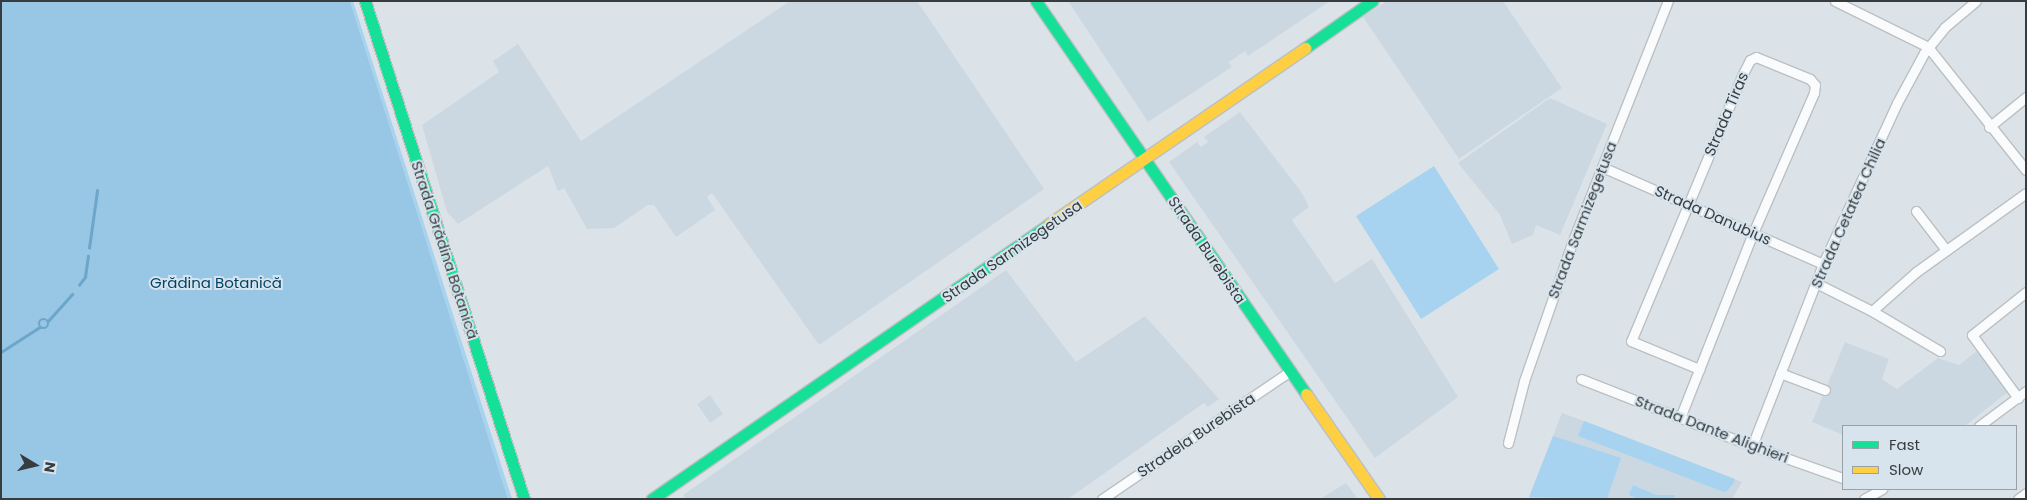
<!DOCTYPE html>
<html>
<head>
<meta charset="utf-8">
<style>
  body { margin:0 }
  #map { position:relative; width:2027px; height:500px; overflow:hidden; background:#dce3e8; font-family:Poppins,sans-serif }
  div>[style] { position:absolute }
  .built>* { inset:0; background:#cbd8e2 }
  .green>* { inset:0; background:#a8d3f0 }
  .forest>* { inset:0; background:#98c6e5 }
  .stream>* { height:2.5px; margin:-1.25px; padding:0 1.25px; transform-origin:1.25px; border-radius:1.25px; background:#6ca6cb }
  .stream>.ring { margin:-1.25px; padding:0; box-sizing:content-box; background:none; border:2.5px solid #6ca6cb; border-radius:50% }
  .roads { filter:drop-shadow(1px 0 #bac0c3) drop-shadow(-1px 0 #bac0c3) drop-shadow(0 1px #bac0c3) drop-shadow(0 -1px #bac0c3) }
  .street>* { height:9px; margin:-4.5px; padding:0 4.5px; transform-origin:4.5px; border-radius:4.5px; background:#fafbfc }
  .fast>* { height:11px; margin:-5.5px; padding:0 5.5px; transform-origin:5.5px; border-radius:5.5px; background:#16e098 }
  .slow>* { height:11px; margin:-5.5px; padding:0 5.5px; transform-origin:5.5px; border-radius:5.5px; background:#ffcf43 }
  span { translate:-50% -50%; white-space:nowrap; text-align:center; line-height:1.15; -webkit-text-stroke:4px #d7e4ed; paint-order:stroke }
  .street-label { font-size:15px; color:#373c3f }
  .park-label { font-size:15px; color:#004366 }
  .frame { position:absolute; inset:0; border:2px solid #373c3f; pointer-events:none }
  .legend { position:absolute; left:1842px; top:425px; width:175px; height:65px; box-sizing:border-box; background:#d7e4ed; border:1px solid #97a1a7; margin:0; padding:6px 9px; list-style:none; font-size:15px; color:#373c3f }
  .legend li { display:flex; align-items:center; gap:10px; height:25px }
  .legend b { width:25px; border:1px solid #97a1a7 }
  .north { position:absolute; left:10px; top:440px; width:50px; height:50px; -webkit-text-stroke:4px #d7e4ed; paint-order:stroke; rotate:99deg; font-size:14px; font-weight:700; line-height:20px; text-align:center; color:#373c3f }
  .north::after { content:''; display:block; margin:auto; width:18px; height:22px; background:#373c3f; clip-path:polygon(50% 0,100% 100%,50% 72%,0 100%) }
</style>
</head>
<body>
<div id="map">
  <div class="built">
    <div style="clip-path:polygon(790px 1px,917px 1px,1044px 189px,819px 345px,712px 193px,707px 197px,715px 210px,676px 237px,654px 205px,648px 205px,614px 228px,587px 229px,564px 188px,558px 191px,548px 166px,458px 224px,447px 212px,422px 125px,499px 72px,493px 61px,518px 44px,581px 141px)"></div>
    <div style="clip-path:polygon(1068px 1px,1330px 1px,1248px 56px,1245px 51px,1229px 62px,1232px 67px,1148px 122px)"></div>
    <div style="clip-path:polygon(1387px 1px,1503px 1px,1562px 88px,1459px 159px,1363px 17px)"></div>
    <div style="clip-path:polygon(1550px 98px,1607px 124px,1560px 235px,1536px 225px,1533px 235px,1512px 244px,1500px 215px,1458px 163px)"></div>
    <div style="clip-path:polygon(1240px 112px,1302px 193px,1309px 207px,1292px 220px,1335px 283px,1372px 259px,1458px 397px,1375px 458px,1169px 162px,1197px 142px,1201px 147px,1208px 142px,1204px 137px)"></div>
    <div style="clip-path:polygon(1006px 270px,1076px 362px,1145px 316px,1219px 399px,1208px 407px,1204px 403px,1068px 499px,686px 499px,683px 495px)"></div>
    <div style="clip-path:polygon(1845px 342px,1889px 359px,1882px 379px,1897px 389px,1938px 358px,1959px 365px,1978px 350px,2009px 391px,1965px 426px,1843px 426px,1843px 435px,1812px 422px)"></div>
    <div style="clip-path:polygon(710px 395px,723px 414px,710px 423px,697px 404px)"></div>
    <div style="clip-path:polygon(1562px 413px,1598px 426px,1742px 482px,1732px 499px,1531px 499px,1529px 497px)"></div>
    <div style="clip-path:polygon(1346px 483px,1358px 499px,1320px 499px)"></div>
  </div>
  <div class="green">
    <div style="clip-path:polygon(350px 1px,353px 1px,512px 499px,508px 499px)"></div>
    <div style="clip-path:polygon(1434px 166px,1499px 269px,1421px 319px,1356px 216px)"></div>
    <div style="clip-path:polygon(1584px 421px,1735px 479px,1733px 484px,1726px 492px,1721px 491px,1578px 436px)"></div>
    <div style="clip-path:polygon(1553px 436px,1621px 458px,1607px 499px,1529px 497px)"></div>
    <div style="clip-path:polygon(1633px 485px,1656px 495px,1675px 495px,1673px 499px,1639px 499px,1629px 495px)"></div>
  </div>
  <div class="forest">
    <div style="clip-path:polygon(1px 1px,350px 1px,508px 499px,1px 499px)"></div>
  </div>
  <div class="stream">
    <div style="left:89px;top:248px;width:58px;rotate:-82deg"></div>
    <div style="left:79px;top:285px;width:10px;rotate:-53deg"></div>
    <div style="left:85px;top:277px;width:21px;rotate:-82deg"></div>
    <div class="ring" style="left:39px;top:319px;width:7.5px;height:7.5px"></div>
    <div style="left:48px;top:321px;width:36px;rotate:-48deg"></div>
    <div style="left:1px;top:352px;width:46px;rotate:-32.7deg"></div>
  </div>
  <div class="roads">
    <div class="street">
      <div style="left:1835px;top:1px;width:104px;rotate:26.3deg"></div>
      <div style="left:1928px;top:47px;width:157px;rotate:51.5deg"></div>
      <div style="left:1989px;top:127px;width:48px;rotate:-39deg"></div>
      <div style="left:1602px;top:167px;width:241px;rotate:23.7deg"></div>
      <div style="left:1916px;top:211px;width:49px;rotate:52.4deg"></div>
      <div style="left:1816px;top:283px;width:63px;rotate:26.6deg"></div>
      <div style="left:1872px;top:311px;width:79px;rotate:30.5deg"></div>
      <div style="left:1872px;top:311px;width:59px;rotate:-41.6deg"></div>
      <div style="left:1916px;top:272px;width:135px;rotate:-35.7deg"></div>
      <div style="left:1780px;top:373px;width:48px;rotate:20.7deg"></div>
      <div style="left:1581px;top:379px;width:184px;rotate:21.4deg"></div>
      <div style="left:1752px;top:446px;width:96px;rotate:19.4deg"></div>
      <div style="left:2018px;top:398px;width:78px;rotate:-126.1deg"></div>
      <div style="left:1972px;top:335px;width:69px;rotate:-38.5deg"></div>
      <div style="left:1680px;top:418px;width:199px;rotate:-68.5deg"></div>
      <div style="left:1753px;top:233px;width:153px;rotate:-66.5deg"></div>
      <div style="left:1814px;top:93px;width:8px;rotate:-83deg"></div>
      <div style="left:1815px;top:85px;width:8px;rotate:-130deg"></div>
      <div style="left:1810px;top:79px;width:58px;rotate:-157.8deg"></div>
      <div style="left:1756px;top:57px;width:7px;rotate:153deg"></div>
      <div style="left:1750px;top:60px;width:18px;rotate:117deg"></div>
      <div style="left:1742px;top:76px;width:287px;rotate:112.7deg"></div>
      <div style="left:1631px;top:341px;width:74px;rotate:22.4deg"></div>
      <div style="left:1979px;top:426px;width:59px;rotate:-36.7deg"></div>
      <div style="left:1508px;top:443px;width:64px;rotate:-75.5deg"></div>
      <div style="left:1524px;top:381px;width:146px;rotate:-70.8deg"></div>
      <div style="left:1572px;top:243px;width:260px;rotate:-68.4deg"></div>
      <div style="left:1752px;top:446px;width:195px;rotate:-68.7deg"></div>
      <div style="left:1823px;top:264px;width:177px;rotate:-65.3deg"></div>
      <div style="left:1897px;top:103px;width:57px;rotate:-61.6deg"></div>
      <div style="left:1924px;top:53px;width:33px;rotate:-51deg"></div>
      <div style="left:1945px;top:27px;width:40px;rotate:-40deg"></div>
      <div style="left:1102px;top:499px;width:227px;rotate:-34.2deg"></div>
      <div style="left:1864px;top:499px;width:21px;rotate:-29deg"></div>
      <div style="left:2018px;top:499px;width:10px;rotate:-37deg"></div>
    </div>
    <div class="fast">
      <div style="left:365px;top:1px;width:523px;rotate:72.29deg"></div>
      <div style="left:1036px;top:1px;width:477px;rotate:55.5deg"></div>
      <div style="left:1305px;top:48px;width:82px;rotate:-35deg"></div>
      <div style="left:652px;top:499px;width:483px;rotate:-34.7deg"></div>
    </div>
    <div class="slow">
      <div style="left:1049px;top:224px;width:311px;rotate:-34.5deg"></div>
      <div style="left:1306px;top:394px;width:128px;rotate:55.2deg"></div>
    </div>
  </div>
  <div class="street-label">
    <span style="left:1726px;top:114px;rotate:-67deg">Strada Tiras</span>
    <span style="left:1848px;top:213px;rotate:-66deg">Strada Cetatea Chilia</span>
    <span style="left:1713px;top:215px;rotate:24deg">Strada Danubius</span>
    <span style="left:1582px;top:220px;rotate:-69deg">Strada Sarmizegetusa</span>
    <span style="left:445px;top:250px;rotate:72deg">Strada Grădina Botanică</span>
    <span style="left:1207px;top:250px;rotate:56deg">Strada Burebista</span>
    <span style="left:1012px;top:251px;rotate:-35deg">Strada Sarmizegetusa</span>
    <span style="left:1712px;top:429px;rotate:21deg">Strada Dante Alighieri</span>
    <span style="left:1196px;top:435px;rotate:-34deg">Stradela Burebista</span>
  </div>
  <div class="park-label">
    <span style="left:216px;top:283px">Grădina Botanică</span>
  </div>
  <div class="frame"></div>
  <ul class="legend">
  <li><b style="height:6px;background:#16e098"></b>Fast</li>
  <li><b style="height:6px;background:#ffcf43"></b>Slow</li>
  </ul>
  <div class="north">N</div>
</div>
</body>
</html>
